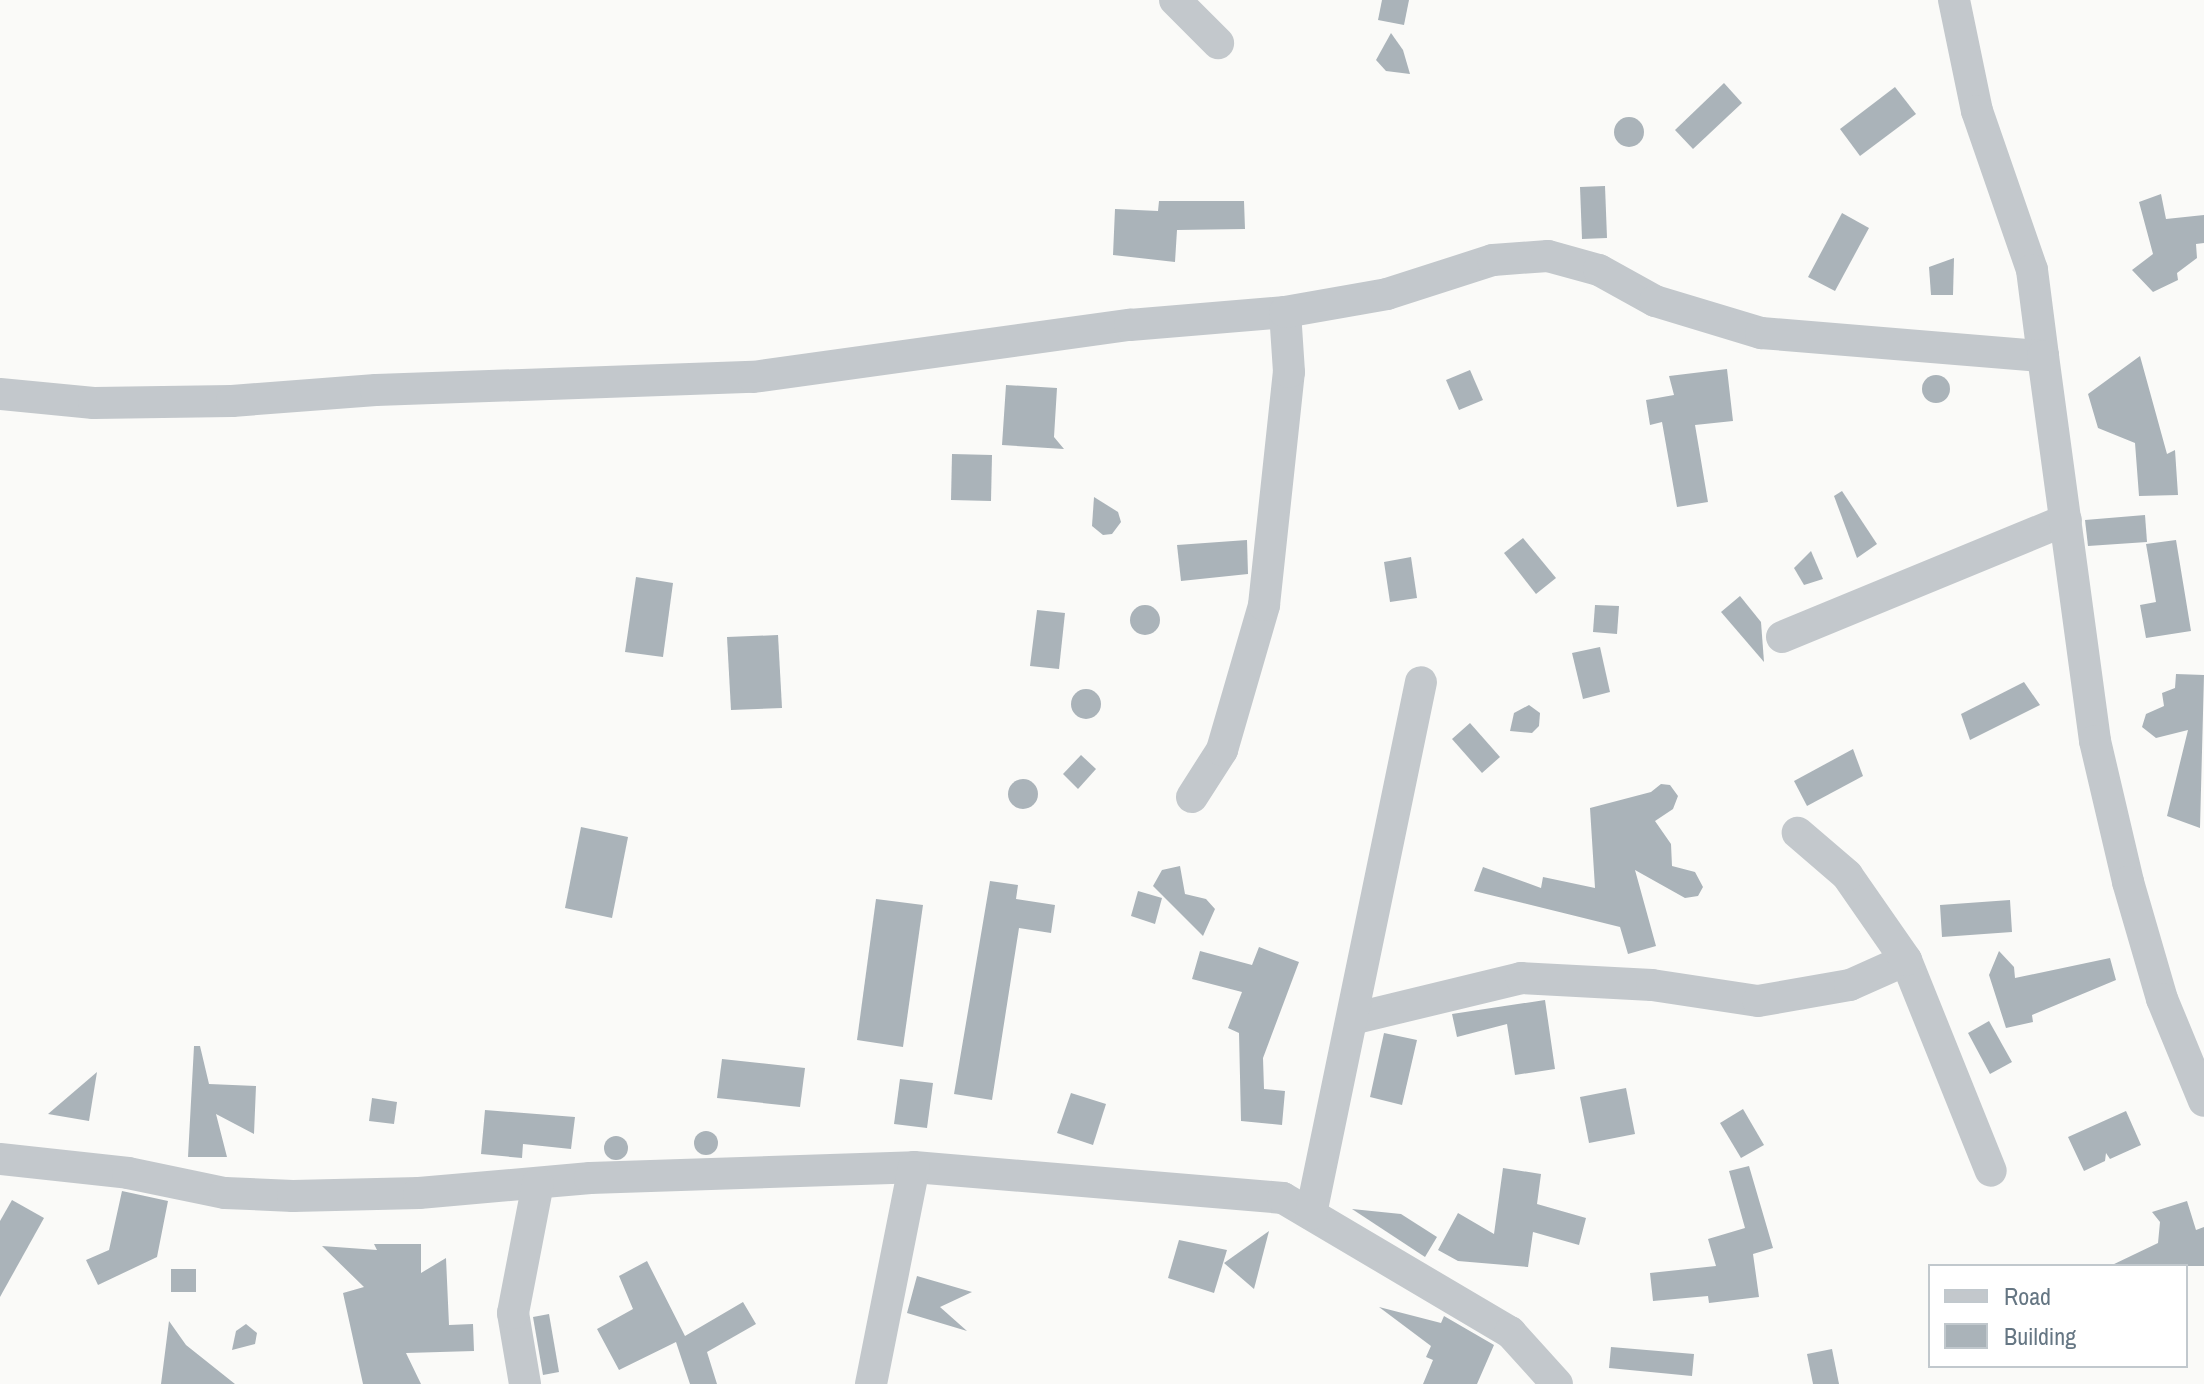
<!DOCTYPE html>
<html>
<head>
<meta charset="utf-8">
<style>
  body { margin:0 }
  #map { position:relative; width:2204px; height:1384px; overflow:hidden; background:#fafaf8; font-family:"Archivo Narrow",sans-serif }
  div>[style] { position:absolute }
  .building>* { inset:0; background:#aab3b9 }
  .round { border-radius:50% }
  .street>* { height:32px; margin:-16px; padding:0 16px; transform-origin:16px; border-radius:16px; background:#c3c8cc }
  span { translate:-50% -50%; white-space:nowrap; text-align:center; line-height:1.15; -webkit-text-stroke:8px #fff; paint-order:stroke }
  .legend { position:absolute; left:1928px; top:1264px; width:260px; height:104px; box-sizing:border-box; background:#fff; border:2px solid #c1c8cd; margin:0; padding:10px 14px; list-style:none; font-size:24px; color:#657683 }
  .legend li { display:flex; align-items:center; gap:16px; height:40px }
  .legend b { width:40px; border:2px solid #c1c8cd }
</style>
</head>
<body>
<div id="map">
  <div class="building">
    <div style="clip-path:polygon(1382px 0,1409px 0,1404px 25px,1378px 20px)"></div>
    <div style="clip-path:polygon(1391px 33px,1403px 50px,1410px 74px,1386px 71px,1376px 60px)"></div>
    <div style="clip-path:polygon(1724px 83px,1742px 103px,1693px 149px,1675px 130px)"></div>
    <div style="clip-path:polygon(1895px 87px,1916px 114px,1860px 156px,1840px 129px)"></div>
    <div class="round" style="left:1614px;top:117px;width:30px;height:30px"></div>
    <div style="clip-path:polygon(1605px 186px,1607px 238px,1582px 239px,1580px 187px)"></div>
    <div style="clip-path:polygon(2161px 194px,2166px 219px,2204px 215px,2204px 243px,2196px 244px,2197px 258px,2177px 273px,2178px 280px,2153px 292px,2132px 270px,2153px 254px,2139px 202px)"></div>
    <div style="clip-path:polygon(1159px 201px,1244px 201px,1245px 229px,1177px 230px,1175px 262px,1113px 255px,1115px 209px,1158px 211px)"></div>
    <div style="clip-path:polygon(1842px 213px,1869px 228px,1835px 291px,1808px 277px)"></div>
    <div style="clip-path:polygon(1954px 258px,1953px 295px,1931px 295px,1929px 267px)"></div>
    <div style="clip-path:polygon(2140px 356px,2167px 454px,2175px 450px,2178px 495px,2139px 496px,2135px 443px,2098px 428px,2088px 394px)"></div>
    <div style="clip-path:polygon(1727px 369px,1733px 421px,1695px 425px,1708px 502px,1677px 507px,1662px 422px,1650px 425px,1646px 400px,1674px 395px,1669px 376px)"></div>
    <div style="clip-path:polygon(1470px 370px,1483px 400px,1459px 410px,1446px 380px)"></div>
    <div class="round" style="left:1922px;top:375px;width:28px;height:28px"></div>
    <div style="clip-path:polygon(1006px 385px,1057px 388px,1054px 437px,1064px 449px,1002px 445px)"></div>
    <div style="clip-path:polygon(952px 454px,992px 455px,991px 501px,951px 500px)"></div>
    <div style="clip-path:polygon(1842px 491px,1877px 544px,1857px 558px,1834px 496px)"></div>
    <div style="clip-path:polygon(1094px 497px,1118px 512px,1121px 522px,1112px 534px,1103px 535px,1092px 526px)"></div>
    <div style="clip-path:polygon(2145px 515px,2147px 542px,2088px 546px,2085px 520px)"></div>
    <div style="clip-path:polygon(1523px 538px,1556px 578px,1536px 594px,1504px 553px)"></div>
    <div style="clip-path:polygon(1247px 540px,1248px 574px,1181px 581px,1177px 545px)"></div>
    <div style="clip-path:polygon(2176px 540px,2191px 631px,2146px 638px,2140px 605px,2156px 602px,2146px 544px)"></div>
    <div style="clip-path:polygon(1811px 551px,1823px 579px,1804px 585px,1794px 568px)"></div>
    <div style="clip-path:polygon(1411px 557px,1417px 598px,1390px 602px,1384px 562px)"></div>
    <div style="clip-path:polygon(636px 577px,673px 583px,663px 657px,625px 652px)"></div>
    <div style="clip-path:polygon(1740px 596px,1761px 622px,1764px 662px,1721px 612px)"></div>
    <div style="clip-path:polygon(1595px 605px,1619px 606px,1617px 634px,1593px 632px)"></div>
    <div class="round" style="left:1130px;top:605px;width:30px;height:30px"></div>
    <div style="clip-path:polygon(1037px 610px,1065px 613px,1059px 669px,1030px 666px)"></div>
    <div style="clip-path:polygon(778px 635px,782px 708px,731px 710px,727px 637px)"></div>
    <div style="clip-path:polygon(1600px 647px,1610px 692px,1583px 699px,1572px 653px)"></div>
    <div style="clip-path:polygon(2176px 674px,2204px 675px,2200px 828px,2167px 816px,2188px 730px,2156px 738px,2142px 727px,2146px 714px,2164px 706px,2162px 693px,2175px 688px)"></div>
    <div style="clip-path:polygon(2024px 682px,2040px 705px,1970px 740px,1961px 714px)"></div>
    <div class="round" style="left:1071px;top:689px;width:30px;height:30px"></div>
    <div style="clip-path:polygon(1529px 705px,1540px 713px,1539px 726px,1532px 733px,1510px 731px,1514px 713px)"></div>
    <div style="clip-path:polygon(1470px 723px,1500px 757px,1482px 773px,1452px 739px)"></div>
    <div style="clip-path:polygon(1853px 749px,1863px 776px,1807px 806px,1794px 781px)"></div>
    <div style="clip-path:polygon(1081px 755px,1096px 769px,1078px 789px,1063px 774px)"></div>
    <div class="round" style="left:1008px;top:779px;width:30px;height:30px"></div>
    <div style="clip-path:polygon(1661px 784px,1670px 785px,1678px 796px,1673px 809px,1655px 821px,1671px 844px,1672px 866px,1695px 872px,1703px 887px,1698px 896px,1685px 898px,1635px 870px,1656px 946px,1628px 954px,1620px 927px,1474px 891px,1483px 867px,1541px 888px,1543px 877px,1595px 888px,1590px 808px,1651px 792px)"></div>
    <div style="clip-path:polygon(581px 827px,628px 837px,612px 918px,565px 908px)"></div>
    <div style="clip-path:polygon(1180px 866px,1185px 894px,1206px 899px,1215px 909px,1203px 936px,1153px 886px,1162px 870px)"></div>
    <div style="clip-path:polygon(990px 881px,1018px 885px,1016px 899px,1055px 905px,1051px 933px,1019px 928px,992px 1100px,954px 1094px)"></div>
    <div style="clip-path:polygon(1138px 891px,1162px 898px,1155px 924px,1131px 916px)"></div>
    <div style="clip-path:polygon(876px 899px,923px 905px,903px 1047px,857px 1040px)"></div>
    <div style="clip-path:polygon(2010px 900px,2012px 932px,1942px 937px,1940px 905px)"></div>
    <div style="clip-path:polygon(1259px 947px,1299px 962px,1263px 1058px,1264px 1089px,1285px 1091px,1282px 1125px,1241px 1121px,1239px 1033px,1228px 1028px,1242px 992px,1192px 979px,1200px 951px,1252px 965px)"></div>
    <div style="clip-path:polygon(1999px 951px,2014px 967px,2015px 978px,2110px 958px,2116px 980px,2032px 1015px,2033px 1022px,2006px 1028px,1989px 975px)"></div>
    <div style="clip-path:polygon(1545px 1000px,1555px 1069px,1515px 1075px,1507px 1024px,1457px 1037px,1452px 1014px)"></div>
    <div style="clip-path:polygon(1989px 1021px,2012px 1062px,1990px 1074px,1968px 1033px)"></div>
    <div style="clip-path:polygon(1384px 1033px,1417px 1040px,1402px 1105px,1370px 1097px)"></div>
    <div style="clip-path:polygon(194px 1046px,200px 1046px,209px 1084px,256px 1086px,254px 1134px,216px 1114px,227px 1157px,188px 1157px)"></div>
    <div style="clip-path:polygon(722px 1059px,805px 1068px,800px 1107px,717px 1098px)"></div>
    <div style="clip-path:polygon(97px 1072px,89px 1121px,48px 1114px)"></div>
    <div style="clip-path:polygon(900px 1079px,933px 1083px,927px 1128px,894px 1124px)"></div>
    <div style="clip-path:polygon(1626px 1088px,1635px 1134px,1589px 1143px,1580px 1097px)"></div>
    <div style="clip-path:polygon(1071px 1093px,1106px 1104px,1093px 1145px,1057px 1133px)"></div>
    <div style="clip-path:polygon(372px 1098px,397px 1102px,394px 1124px,369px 1121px)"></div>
    <div style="clip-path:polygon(1743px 1109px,1764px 1145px,1741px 1158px,1720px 1123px)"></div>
    <div style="clip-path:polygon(485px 1110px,575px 1117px,571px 1149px,523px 1144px,522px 1158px,481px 1154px)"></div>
    <div style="clip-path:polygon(2126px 1111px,2141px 1145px,2110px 1159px,2106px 1153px,2105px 1161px,2084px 1171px,2068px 1137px)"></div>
    <div class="round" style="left:694px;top:1131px;width:24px;height:24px"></div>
    <div class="round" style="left:604px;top:1136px;width:24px;height:24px"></div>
    <div style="clip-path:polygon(1749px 1166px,1773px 1248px,1753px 1254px,1759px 1297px,1709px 1303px,1708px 1296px,1653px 1301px,1650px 1273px,1716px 1266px,1708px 1239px,1745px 1228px,1729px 1171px)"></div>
    <div style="clip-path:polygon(1503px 1168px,1541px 1174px,1537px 1204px,1586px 1218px,1579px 1245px,1533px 1232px,1528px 1267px,1458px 1261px,1438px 1250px,1458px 1213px,1494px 1234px)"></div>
    <div style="clip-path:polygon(122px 1191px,168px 1201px,157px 1257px,98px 1285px,86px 1260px,109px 1250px)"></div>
    <div style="clip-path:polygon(12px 1200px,44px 1218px,0 1297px,0 1221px)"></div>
    <div style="clip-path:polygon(2187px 1201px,2196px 1230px,2204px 1227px,2204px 1266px,2110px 1266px,2158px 1243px,2160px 1222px,2152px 1212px)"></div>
    <div style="clip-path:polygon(1352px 1209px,1401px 1214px,1437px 1237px,1425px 1257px)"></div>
    <div style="clip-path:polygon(1269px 1231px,1254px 1289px,1224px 1263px)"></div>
    <div style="clip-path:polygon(1179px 1240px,1227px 1250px,1214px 1293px,1168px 1278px)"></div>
    <div style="clip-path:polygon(374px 1244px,421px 1244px,421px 1273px,446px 1258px,449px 1325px,473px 1324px,474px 1351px,406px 1353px,421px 1384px,363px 1384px,343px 1293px,364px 1287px,322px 1246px,377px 1250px)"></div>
    <div style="clip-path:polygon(647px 1261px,685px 1336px,743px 1302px,756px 1324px,707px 1352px,717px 1384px,690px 1384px,676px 1342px,619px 1370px,597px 1329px,633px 1309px,619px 1276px)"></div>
    <div style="clip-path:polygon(171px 1269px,196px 1269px,196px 1292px,171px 1292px)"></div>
    <div style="clip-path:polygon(917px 1276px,972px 1292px,940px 1307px,967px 1331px,907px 1313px)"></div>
    <div style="clip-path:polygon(1379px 1307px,1441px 1323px,1444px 1316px,1494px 1345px,1477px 1384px,1423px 1384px,1433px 1360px,1426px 1357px,1431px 1346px)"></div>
    <div style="clip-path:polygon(549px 1314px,559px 1372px,543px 1375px,533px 1317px)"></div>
    <div style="clip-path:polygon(169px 1321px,186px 1345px,235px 1384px,161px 1384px)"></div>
    <div style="clip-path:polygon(246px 1324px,257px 1333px,255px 1344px,232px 1350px,236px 1331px)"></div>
    <div style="clip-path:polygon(1611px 1347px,1694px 1354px,1692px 1376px,1609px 1368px)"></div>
    <div style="clip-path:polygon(1832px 1349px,1839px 1384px,1813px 1384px,1807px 1354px)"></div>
  </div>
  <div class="street">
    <div style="left:1175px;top:0;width:61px;rotate:45deg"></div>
    <div style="left:1954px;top:0;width:113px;rotate:78.3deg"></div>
    <div style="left:1977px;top:111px;width:168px;rotate:70.9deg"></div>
    <div style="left:2032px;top:270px;width:87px;rotate:82.7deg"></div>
    <div style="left:0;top:394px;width:94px;rotate:5.5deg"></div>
    <div style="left:94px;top:403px;width:138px;rotate:-0.8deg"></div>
    <div style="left:232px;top:401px;width:144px;rotate:-4.4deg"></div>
    <div style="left:376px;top:390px;width:377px;rotate:-2deg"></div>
    <div style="left:753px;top:377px;width:381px;rotate:-7.9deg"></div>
    <div style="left:1130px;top:325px;width:156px;rotate:-4.8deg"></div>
    <div style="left:1782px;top:637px;width:307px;rotate:-22.4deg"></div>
    <div style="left:1192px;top:797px;width:56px;rotate:-57.4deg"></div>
    <div style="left:1222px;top:750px;width:151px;rotate:-73.8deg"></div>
    <div style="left:1264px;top:605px;width:234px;rotate:-83.9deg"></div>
    <div style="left:1289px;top:372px;width:60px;rotate:-93.8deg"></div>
    <div style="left:1285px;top:312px;width:104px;rotate:-10deg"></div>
    <div style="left:1387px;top:294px;width:111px;rotate:-17.8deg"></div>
    <div style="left:1493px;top:260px;width:55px;rotate:-4.2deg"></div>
    <div style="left:1548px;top:256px;width:53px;rotate:15.4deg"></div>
    <div style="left:1599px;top:270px;width:64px;rotate:29deg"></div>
    <div style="left:1655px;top:301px;width:111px;rotate:16.8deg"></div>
    <div style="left:1761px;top:333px;width:283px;rotate:4.7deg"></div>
    <div style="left:2043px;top:356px;width:388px;rotate:82.3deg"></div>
    <div style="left:2095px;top:741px;width:145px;rotate:76.8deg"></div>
    <div style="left:2128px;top:882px;width:122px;rotate:73.8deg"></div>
    <div style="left:2162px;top:999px;width:110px;rotate:67.6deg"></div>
    <div style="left:1906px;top:960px;width:227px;rotate:68.1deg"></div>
    <div style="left:1352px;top:1019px;width:174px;rotate:-13.6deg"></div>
    <div style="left:1521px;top:978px;width:131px;rotate:3.1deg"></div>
    <div style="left:1652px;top:985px;width:107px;rotate:8.6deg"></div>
    <div style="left:1758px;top:1001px;width:93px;rotate:-9.9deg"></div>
    <div style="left:1850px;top:985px;width:61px;rotate:-24.1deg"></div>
    <div style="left:1906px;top:960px;width:103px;rotate:-124.8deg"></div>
    <div style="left:1847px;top:875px;width:65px;rotate:-139.4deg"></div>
    <div style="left:0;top:1159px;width:129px;rotate:6.2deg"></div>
    <div style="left:128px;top:1173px;width:99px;rotate:11.7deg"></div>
    <div style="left:225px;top:1193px;width:68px;rotate:2.5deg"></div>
    <div style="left:293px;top:1196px;width:126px;rotate:-1.4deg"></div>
    <div style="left:419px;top:1193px;width:172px;rotate:-5deg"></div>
    <div style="left:590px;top:1178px;width:324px;rotate:-1.9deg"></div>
    <div style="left:914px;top:1167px;width:370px;rotate:4.8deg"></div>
    <div style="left:1283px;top:1198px;width:264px;rotate:30.6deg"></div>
    <div style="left:1510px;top:1332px;width:70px;rotate:47.9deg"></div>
    <div style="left:1311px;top:1214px;width:543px;rotate:-78.32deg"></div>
    <div style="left:525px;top:1384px;width:72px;rotate:-99.6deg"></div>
    <div style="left:513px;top:1313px;width:132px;rotate:-79.1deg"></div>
    <div style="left:871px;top:1384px;width:221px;rotate:-78.8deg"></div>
  </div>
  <ul class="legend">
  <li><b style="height:10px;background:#c3c8cc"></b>Road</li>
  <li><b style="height:22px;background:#aab3b9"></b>Building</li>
  </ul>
</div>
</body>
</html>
